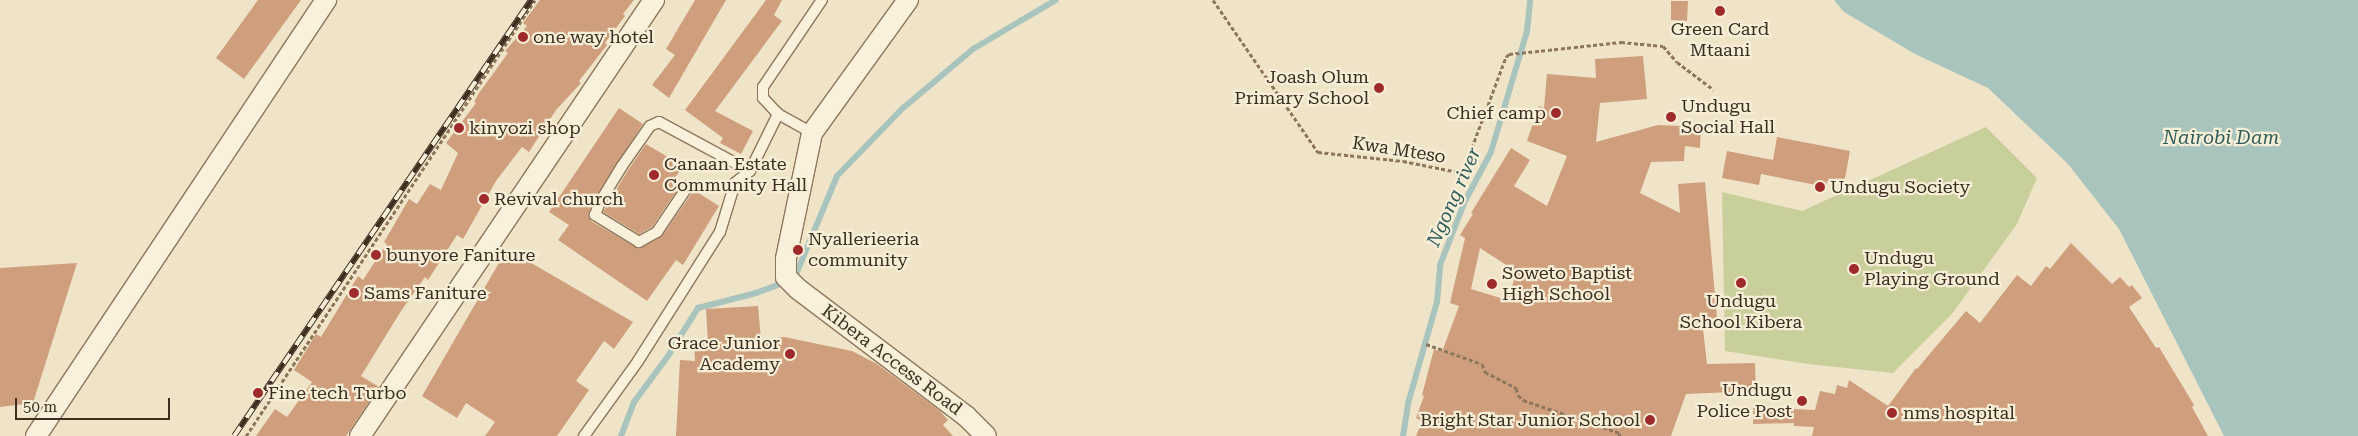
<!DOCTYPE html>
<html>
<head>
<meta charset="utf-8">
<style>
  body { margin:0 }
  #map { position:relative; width:2358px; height:436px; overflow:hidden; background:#f0e4c8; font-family:"Roboto Serif",serif }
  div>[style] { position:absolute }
  .green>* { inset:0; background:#c9cf9b }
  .water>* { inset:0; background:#a9c4bc }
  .stream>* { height:6px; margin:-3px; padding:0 3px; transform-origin:3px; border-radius:3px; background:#a9c4bc }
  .building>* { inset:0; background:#cf9f7d }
  .path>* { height:3px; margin-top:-1.5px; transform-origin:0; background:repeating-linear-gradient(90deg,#8d765c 0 4px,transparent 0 6.5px) }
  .roads { filter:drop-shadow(1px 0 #8d765c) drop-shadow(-1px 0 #8d765c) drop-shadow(0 1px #8d765c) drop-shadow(0 -1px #8d765c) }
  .lane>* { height:10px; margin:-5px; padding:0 5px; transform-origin:5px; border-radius:5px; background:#faf1dc }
  .street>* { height:20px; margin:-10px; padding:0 10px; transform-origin:10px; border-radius:10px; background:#faf1dc }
  .rail>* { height:5.5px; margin-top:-2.75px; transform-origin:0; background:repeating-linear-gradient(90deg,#f7eed8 0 11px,#3d2e20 0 22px); box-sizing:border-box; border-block:1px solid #3d2e20 }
  .dots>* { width:14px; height:14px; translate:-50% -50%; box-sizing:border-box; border:2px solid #f7eed8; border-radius:50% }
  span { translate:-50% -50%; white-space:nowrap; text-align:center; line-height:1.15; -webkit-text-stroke:4.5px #f7eed8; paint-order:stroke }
  .poi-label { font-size:18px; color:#3d2e20 }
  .left { translate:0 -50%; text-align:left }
  .right { translate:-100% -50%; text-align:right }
  .street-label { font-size:18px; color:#3d2e20 }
  .water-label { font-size:19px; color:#2f5d5a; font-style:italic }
  .scale { position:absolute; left:15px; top:398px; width:155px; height:22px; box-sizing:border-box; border:2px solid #3d2e20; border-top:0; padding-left:6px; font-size:15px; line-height:18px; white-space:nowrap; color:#3d2e20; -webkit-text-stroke:4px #f7eed8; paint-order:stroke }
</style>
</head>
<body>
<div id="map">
  <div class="green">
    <div style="clip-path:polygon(1986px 127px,2037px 178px,2017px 224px,1952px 314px,1893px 373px,1808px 364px,1725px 351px,1722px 192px,1802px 211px)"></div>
  </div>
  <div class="water">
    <div style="clip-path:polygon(1834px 0,2358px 0,2358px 436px,2224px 436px,2119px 229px,2068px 164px,1988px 88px,1915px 54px,1844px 12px)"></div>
  </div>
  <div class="stream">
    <div style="left:621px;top:436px;width:36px;rotate:-69deg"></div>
    <div style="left:634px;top:402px;width:57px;rotate:-53.5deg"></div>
    <div style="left:668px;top:356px;width:57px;rotate:-58deg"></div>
    <div style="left:698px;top:308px;width:60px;rotate:-14.5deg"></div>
    <div style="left:756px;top:293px;width:40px;rotate:-20.2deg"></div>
    <div style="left:794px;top:279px;width:112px;rotate:-67.3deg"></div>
    <div style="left:837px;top:176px;width:95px;rotate:-45.9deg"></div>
    <div style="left:903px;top:108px;width:92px;rotate:-40.1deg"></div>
    <div style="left:973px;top:49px;width:96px;rotate:-30.6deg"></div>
    <div style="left:1403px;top:436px;width:36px;rotate:-81deg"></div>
    <div style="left:1409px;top:400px;width:102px;rotate:-74.1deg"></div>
    <div style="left:1437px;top:302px;width:37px;rotate:-85deg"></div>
    <div style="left:1440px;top:265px;width:69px;rotate:-68.7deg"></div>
    <div style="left:1465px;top:201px;width:55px;rotate:-62deg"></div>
    <div style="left:1491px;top:152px;width:126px;rotate:-73.4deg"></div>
    <div style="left:1527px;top:31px;width:31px;rotate:-84deg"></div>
  </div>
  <div class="building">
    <div style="clip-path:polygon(258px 0,301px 0,244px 79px,216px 58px)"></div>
    <div style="clip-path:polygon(540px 0,634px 0,623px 14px,625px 16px,605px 43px,607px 45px,579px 81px,581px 83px,556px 110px,529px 152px,522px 147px,496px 181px,463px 239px,457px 235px,428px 280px,425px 277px,401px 311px,361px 376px,379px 387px,346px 436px,256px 436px,275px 409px,287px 417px,312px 382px,294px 370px,316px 334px,321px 337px,358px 276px,363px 280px,376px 260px,387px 244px,384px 242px,409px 199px,417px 204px,430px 184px,441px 190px,458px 153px,446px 143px,476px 103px,474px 102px,479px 93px,508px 53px,505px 51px,527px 26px,523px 23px)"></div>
    <div style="clip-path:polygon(695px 0,726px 0,669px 98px,652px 85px,675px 55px,666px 49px)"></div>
    <div style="clip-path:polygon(766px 0,782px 0,774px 15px,782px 21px,715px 111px,753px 131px,741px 154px,720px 143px,723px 138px,685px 110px)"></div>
    <div style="clip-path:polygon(1671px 1px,1688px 1px,1687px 21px,1671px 20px)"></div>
    <div style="clip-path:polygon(evenodd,1643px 56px,1647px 99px,1600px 103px,1596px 142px,1658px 125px,1701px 127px,1700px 148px,1685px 146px,1684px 161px,1651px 162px,1640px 193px,1680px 213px,1678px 184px,1705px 182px,1717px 318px,1702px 320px,1707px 364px,1755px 363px,1756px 391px,1686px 394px,1671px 436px,1416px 436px,1422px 421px,1416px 418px,1424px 396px,1422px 395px,1434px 349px,1442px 352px,1459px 306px,1450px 303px,1465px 238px,1460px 235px,1473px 214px,1471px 213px,1511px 148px,1530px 160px,1514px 186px,1547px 206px,1567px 156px,1527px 141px,1539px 106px,1544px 108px,1547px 74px,1596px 78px,1595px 59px,1643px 56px,1480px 248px,1517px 272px,1507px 300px,1471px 289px,1480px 248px)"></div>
    <div style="clip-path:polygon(619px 108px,643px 124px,594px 199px,588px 215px,591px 221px,639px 249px,662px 236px,694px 190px,719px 206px,683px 265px,676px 260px,647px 301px,558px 240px,569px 225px,549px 212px)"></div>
    <div style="clip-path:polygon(1777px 137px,1850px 151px,1844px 184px,1827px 181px,1826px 187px,1761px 174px,1759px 185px,1722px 178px,1727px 151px,1773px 160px)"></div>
    <div style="clip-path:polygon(646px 144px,683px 166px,675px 178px,682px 183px,652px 227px,639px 234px,603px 212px,628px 170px)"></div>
    <div style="clip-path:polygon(2071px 243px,2112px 284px,2120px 277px,2129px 287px,2132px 285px,2142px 298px,2129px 307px,2156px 348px,2159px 347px,2194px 405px,2192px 407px,2208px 436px,1812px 436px,1814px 427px,1794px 426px,1794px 423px,1753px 424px,1753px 407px,1815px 410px,1820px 391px,1835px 394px,1837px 385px,1847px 388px,1849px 380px,1888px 406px,1916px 368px,1917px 369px,1966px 311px,1980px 323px,2017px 275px,2031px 286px,2046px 266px,2050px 269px)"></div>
    <div style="clip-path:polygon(507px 249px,633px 322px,614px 349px,604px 341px,576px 381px,589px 390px,557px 436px,485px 436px,495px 422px,466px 403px,457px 418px,422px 396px)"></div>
    <div style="clip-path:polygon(77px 263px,33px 403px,0 407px,0 268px)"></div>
    <div style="clip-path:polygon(758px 306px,761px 339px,784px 337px,852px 351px,877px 364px,940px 411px,948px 420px,943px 425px,953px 436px,676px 436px,680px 360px,695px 361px,694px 344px,708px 343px,706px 309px)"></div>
  </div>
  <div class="path">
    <div style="left:1213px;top:0;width:185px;rotate:55.4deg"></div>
    <div style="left:1318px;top:152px;width:85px;rotate:6deg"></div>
    <div style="left:1403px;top:161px;width:56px;rotate:11.3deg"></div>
    <div style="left:1458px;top:172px;width:9px;rotate:-41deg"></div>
    <div style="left:1465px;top:166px;width:116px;rotate:-69.4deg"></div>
    <div style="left:1506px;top:57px;width:4px;rotate:-45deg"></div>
    <div style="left:1509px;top:54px;width:113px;rotate:-6.1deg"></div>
    <div style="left:1621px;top:42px;width:42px;rotate:5.4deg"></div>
    <div style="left:1663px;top:46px;width:21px;rotate:49deg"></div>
    <div style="left:1677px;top:62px;width:46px;rotate:37.1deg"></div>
    <div style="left:1426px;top:344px;width:59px;rotate:19.7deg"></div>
    <div style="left:1482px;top:364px;width:9px;rotate:69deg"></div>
    <div style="left:1485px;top:372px;width:35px;rotate:27deg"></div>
    <div style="left:1516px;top:388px;width:7px;rotate:74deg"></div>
    <div style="left:1518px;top:395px;width:7px;rotate:45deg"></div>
    <div style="left:1523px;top:400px;width:102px;rotate:18.8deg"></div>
    <div style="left:1620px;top:433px;width:3px;rotate:108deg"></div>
    <div style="left:246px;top:436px;width:523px;rotate:-56.46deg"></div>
  </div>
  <div class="roads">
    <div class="lane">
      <div style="left:778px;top:114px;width:22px;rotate:-133deg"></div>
      <div style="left:763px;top:98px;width:11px;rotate:-90deg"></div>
      <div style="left:763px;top:87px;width:105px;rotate:-55.9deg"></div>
      <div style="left:688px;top:186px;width:55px;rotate:124deg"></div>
      <div style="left:657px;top:232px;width:21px;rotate:151deg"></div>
      <div style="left:639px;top:242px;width:52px;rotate:-148.5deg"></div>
      <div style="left:595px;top:215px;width:14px;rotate:-69deg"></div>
      <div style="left:600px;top:202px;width:42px;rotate:-58.6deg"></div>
      <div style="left:622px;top:166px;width:49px;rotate:-55deg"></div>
      <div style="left:650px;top:126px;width:10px;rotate:-24deg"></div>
      <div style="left:659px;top:122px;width:103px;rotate:28.3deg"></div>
      <div style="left:584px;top:436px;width:92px;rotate:-54.2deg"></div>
      <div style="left:638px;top:361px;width:153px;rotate:-57.6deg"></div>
      <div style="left:720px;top:232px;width:51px;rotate:-73deg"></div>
      <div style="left:735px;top:183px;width:19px;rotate:-39deg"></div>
      <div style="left:750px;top:171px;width:64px;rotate:-63.8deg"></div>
      <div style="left:778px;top:114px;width:39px;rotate:29deg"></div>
    </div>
    <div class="street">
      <div style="left:908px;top:0;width:164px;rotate:125.8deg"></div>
      <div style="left:812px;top:133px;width:129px;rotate:101.7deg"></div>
      <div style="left:786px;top:259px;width:18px;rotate:90deg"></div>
      <div style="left:786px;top:277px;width:17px;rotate:45deg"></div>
      <div style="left:798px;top:289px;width:211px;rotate:37.1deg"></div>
      <div style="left:966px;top:416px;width:28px;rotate:45deg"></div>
      <div style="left:36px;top:436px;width:524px;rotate:-56.37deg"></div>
      <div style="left:360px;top:436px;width:526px;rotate:-56.01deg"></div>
    </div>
  </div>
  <div class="rail">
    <div style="left:234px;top:436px;width:528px;rotate:-55.74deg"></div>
  </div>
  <div class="dots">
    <div style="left:1720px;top:11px;background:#9e2a2b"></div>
    <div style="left:523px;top:37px;background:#9e2a2b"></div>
    <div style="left:1379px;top:88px;background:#9e2a2b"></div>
    <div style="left:1556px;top:113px;background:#9e2a2b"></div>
    <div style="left:1671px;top:117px;background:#9e2a2b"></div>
    <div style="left:459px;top:128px;background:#9e2a2b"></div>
    <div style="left:654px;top:175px;background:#9e2a2b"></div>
    <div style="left:1820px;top:187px;background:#9e2a2b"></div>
    <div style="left:484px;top:199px;background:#9e2a2b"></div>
    <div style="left:798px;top:250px;background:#9e2a2b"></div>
    <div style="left:376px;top:255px;background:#9e2a2b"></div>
    <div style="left:1854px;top:269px;background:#9e2a2b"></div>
    <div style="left:1741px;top:283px;background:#9e2a2b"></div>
    <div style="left:1492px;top:284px;background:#9e2a2b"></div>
    <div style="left:354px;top:293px;background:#9e2a2b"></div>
    <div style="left:790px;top:354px;background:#9e2a2b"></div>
    <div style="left:258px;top:393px;background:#9e2a2b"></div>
    <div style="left:1802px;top:401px;background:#9e2a2b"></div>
    <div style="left:1892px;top:413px;background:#9e2a2b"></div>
    <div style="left:1650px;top:420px;background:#9e2a2b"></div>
  </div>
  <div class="poi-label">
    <span style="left:1720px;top:40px">Green Card<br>Mtaani</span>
    <span class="left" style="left:533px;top:37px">one way hotel</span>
    <span class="right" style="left:1369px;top:88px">Joash Olum<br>Primary School</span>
    <span class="left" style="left:1681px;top:117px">Undugu<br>Social Hall</span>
    <span class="right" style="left:1546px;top:113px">Chief camp</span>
    <span class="left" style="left:469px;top:128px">kinyozi shop</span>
    <span class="left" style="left:664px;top:175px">Canaan Estate<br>Community Hall</span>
    <span class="left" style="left:1830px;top:187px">Undugu Society</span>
    <span class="left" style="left:494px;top:199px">Revival church</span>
    <span class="left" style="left:808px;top:250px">Nyallerieeria<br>community</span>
    <span class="left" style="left:386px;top:255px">bunyore Faniture</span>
    <span class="left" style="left:1864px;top:269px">Undugu<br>Playing Ground</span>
    <span class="left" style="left:1502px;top:284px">Soweto Baptist<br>High School</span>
    <span class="left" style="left:364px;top:293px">Sams Faniture</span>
    <span style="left:1741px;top:312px">Undugu<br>School Kibera</span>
    <span class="right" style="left:780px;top:354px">Grace Junior<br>Academy</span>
    <span class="right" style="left:1792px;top:401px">Undugu<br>Police Post</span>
    <span class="left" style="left:268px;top:393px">Fine tech Turbo</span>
    <span class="left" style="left:1903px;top:413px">nms hospital</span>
    <span class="right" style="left:1640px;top:420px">Bright Star Junior School</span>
  </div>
  <div class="street-label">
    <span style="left:1399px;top:150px;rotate:9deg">Kwa Mteso</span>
    <span style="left:892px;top:360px;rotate:37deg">Kibera Access Road</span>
  </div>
  <div class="water-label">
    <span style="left:2221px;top:138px">Nairobi Dam</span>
    <span style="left:1454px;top:197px;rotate:-66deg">Ngong river</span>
  </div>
  <div class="scale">50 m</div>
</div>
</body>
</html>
